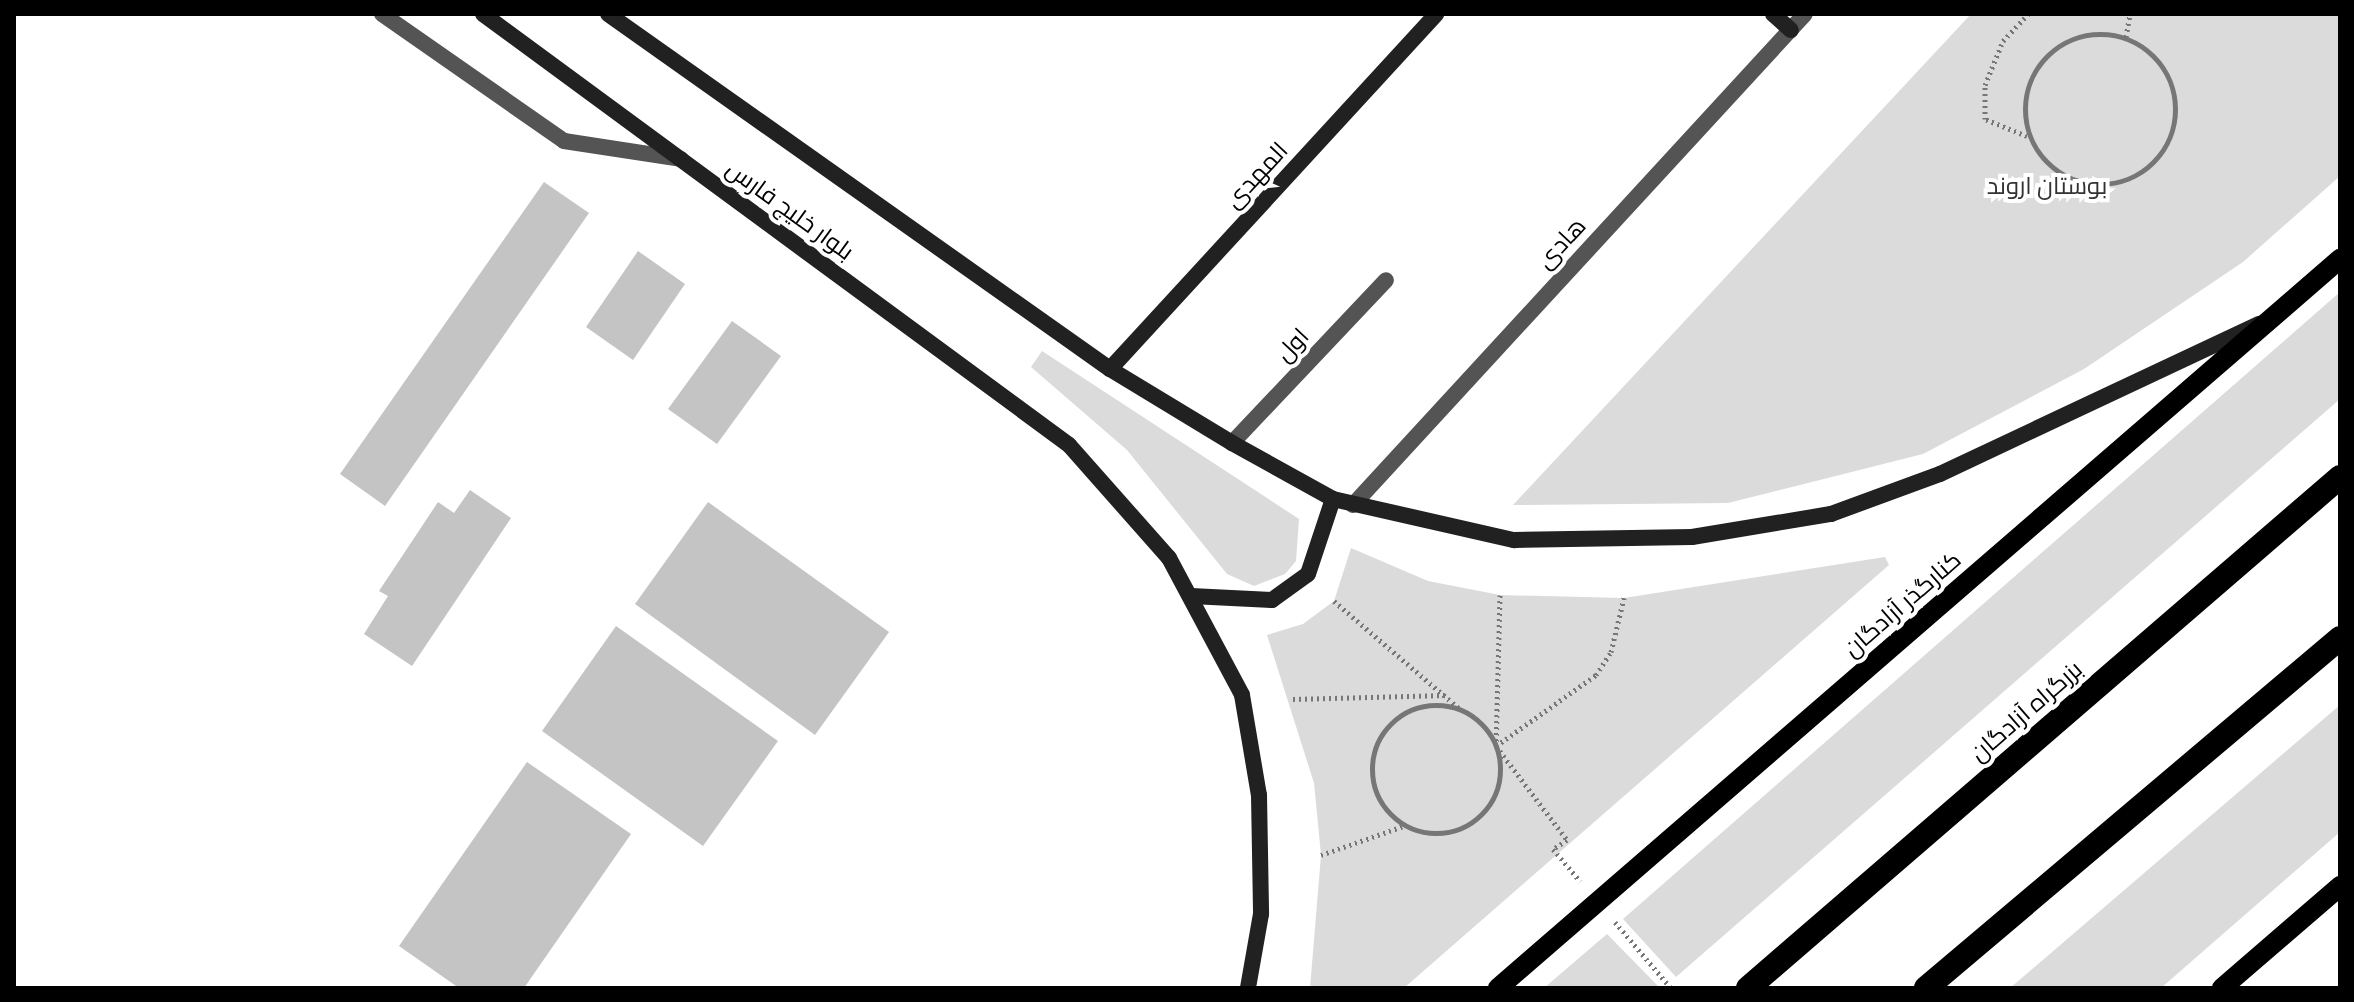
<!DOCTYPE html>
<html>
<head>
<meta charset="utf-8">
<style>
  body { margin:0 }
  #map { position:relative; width:2354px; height:1002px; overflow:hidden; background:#fff; font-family:"Titillium Web",Cairo,sans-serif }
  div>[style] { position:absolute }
  .green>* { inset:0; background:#dbdbdb }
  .building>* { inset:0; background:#c4c4c4 }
  .path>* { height:5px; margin-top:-2.5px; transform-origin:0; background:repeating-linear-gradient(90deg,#767676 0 2px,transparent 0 6px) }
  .path>.ring { margin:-2.5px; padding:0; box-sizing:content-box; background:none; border:5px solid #767676; border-radius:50% }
  .lane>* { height:16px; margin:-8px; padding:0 8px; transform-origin:8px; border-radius:8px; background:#545454 }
  .street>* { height:16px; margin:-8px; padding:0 8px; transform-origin:8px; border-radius:8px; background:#545454 }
  .secondary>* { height:16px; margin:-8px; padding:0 8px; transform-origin:8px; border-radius:8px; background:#212121 }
  .primary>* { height:20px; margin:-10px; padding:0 10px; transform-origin:10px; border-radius:10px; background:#000 }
  .highway>* { height:24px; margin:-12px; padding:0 12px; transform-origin:12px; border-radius:12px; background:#000 }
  span { translate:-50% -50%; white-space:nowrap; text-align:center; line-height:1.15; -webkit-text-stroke:8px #fff; paint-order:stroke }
  .street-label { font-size:24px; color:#000 }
  .park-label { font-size:24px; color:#323232 }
  .frame { position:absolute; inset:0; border:16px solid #000; pointer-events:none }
</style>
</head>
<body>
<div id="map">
  <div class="green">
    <div style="clip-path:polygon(1971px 14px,2340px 14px,2340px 176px,2243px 262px,2084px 369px,1923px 454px,1728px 503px,1513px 505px)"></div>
    <div style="clip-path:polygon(2340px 292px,2340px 399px,1676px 977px,1623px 919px)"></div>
    <div style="clip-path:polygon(1042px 351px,1299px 519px,1296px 561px,1285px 574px,1254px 586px,1227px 574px,1127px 450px,1031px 367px)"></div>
    <div style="clip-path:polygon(1351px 548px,1428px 581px,1500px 595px,1624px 598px,1885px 557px,1889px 565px,1404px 988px,1310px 988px,1321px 855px,1314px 783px,1267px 635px,1303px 624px,1334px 601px)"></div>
    <div style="clip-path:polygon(2340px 705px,2340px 832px,2161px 988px,2010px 988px)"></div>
    <div style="clip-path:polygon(1607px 934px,1660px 988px,1544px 988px)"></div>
  </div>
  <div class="building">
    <div style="clip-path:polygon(544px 182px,589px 213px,385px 506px,340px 474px)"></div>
    <div style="clip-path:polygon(638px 251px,685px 284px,633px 360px,586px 327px)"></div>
    <div style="clip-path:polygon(732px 321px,781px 356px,717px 444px,668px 409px)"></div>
    <div style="clip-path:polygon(470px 490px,511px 518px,412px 666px,364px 634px,388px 596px,379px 591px,438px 502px,454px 513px)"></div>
    <div style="clip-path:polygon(708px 502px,889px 632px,815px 735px,635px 604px)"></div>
    <div style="clip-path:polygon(616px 626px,778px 741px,703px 846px,542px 731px)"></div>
    <div style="clip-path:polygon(527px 762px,631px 834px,524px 988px,459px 988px,399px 946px)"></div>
  </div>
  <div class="path">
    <div class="ring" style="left:2025px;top:34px;width:145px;height:145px"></div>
    <div style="left:2126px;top:37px;width:23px;rotate:-80deg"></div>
    <div style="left:2027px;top:136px;width:45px;rotate:-158deg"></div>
    <div style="left:1985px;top:119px;width:34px;rotate:-90deg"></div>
    <div style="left:1985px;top:85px;width:48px;rotate:-67.8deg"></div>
    <div style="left:2003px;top:41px;width:37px;rotate:-47deg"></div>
    <div style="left:1500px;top:595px;width:151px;rotate:91.5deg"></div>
    <div style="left:1496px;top:746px;width:118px;rotate:52.9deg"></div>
    <div style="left:1567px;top:840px;width:17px;rotate:147deg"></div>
    <div style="left:1553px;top:849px;width:42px;rotate:49.8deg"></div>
    <div style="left:1334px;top:601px;width:166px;rotate:40.6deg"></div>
    <div style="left:1293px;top:699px;width:154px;rotate:-1.5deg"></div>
    <div class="ring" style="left:1372px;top:705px;width:123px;height:123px"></div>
    <div style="left:1496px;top:746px;width:123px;rotate:-35.4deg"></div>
    <div style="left:1596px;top:675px;width:27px;rotate:-57deg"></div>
    <div style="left:1611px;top:652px;width:56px;rotate:-76.5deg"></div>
    <div style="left:1321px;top:855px;width:88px;rotate:-19.3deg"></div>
    <div style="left:1615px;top:922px;width:87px;rotate:49.7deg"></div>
  </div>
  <div class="lane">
    <div style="left:382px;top:14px;width:222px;rotate:34.9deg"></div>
    <div style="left:564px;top:141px;width:118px;rotate:8.7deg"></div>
  </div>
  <div class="street">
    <div style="left:1232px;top:443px;width:224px;rotate:-46.6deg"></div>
    <div style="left:1353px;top:505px;width:667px;rotate:-47.37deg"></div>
  </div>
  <div class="secondary">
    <div style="left:483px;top:14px;width:727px;rotate:36.33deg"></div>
    <div style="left:1069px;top:445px;width:151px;rotate:48.5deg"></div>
    <div style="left:1169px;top:558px;width:155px;rotate:61.9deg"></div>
    <div style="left:1242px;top:695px;width:101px;rotate:80.4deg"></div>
    <div style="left:1259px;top:795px;width:119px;rotate:89deg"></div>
    <div style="left:1261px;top:914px;width:75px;rotate:100deg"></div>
    <div style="left:608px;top:14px;width:615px;rotate:35.27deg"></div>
    <div style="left:1110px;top:369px;width:143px;rotate:31.2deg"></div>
    <div style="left:1232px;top:443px;width:115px;rotate:29deg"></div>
    <div style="left:1333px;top:499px;width:186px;rotate:12.8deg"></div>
    <div style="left:1514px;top:540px;width:178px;rotate:-1deg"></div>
    <div style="left:1692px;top:537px;width:141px;rotate:-9.4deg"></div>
    <div style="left:1831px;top:514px;width:116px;rotate:-20.2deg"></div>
    <div style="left:1940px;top:474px;width:353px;rotate:-25.2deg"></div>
    <div style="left:1773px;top:14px;width:24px;rotate:42deg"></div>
    <div style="left:1110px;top:369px;width:482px;rotate:-47.4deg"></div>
    <div style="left:1191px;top:596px;width:81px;rotate:2.8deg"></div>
    <div style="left:1272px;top:600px;width:44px;rotate:-35.8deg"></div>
    <div style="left:1308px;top:574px;width:79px;rotate:-71.6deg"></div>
  </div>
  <div class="primary">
    <div style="left:1498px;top:988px;width:1114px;rotate:-40.89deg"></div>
    <div style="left:2222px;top:988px;width:156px;rotate:-40.8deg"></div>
  </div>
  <div class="highway">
    <div style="left:1748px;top:988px;width:782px;rotate:-40.8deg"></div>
    <div style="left:1926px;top:988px;width:542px;rotate:-40.21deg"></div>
  </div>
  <div class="street-label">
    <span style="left:1256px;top:175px;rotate:-47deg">المهدی</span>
    <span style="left:790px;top:210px;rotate:36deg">بلوار خلیج فارس</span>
    <span style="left:1561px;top:243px;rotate:-47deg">هادی</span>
    <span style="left:1292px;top:345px;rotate:-47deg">اول</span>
    <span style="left:1902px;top:604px;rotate:-41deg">کنارگذر آزادگان</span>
    <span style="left:2026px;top:711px;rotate:-41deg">بزرگراه آزادگان</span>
  </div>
  <div class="park-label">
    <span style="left:2047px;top:186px">بوستان اروند</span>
  </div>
  <div class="frame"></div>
</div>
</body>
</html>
